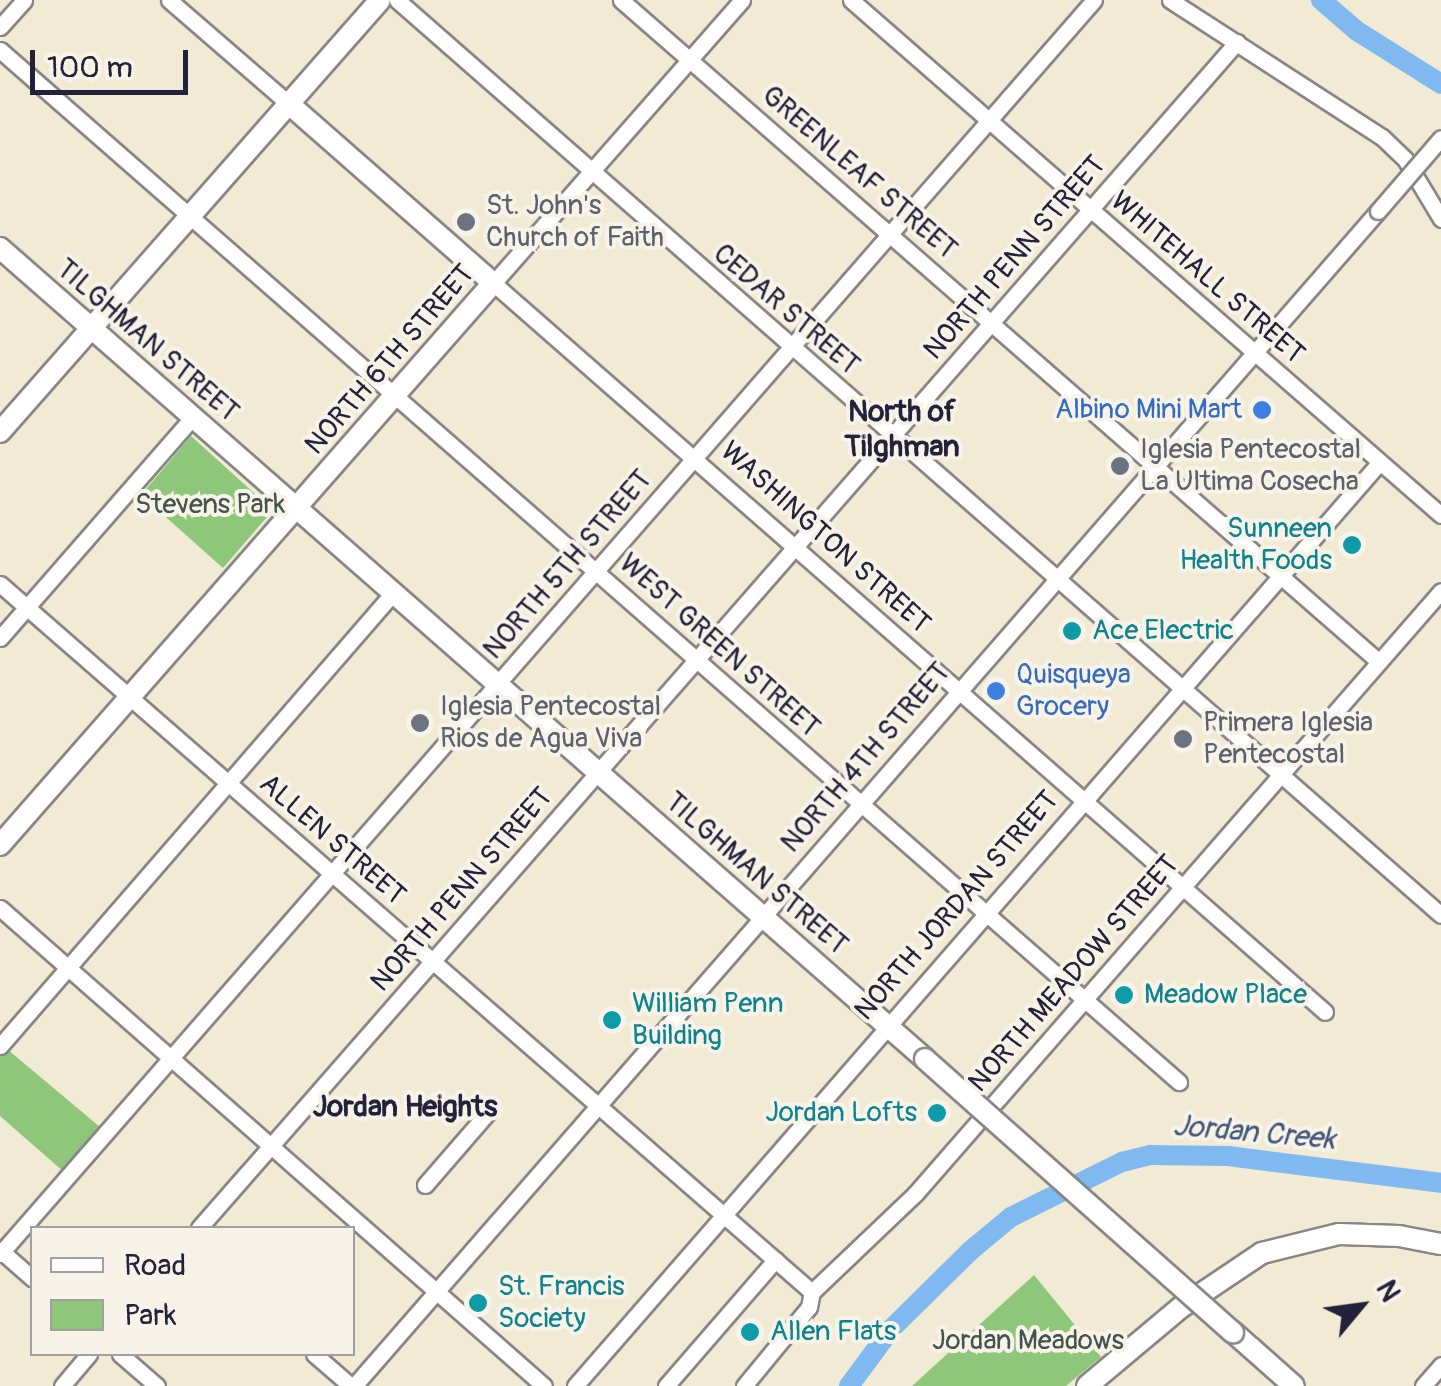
<!DOCTYPE html>
<html>
<head>
<meta charset="utf-8">
<style>
  body { margin:0 }
  #map { position:relative; width:1441px; height:1386px; overflow:hidden; background:#f1ead4; font-family:Pangolin,sans-serif }
  div>[style] { position:absolute }
  .green>* { inset:0; background:#8fc77a }
  .river>* { height:20px; margin:-10px; padding:0 10px; transform-origin:10px; border-radius:10px; background:#7fb9f0 }
  .roads { filter:drop-shadow(2px 0 #8a8688) drop-shadow(-2px 0 #8a8688) drop-shadow(0 2px #8a8688) drop-shadow(0 -2px #8a8688) }
  .minor>* { height:15px; margin:-7.5px; padding:0 7.5px; transform-origin:7.5px; border-radius:7.5px; background:#fff }
  .major>* { height:20px; margin:-10px; padding:0 10px; transform-origin:10px; border-radius:10px; background:#fff }
  .bridges { filter:drop-shadow(2px 0 #8a8688) drop-shadow(-2px 0 #8a8688) drop-shadow(0 2px #8a8688) drop-shadow(0 -2px #8a8688) }
  .minor-bridge>* { height:15px; margin:-7.5px; padding:0 7.5px; transform-origin:7.5px; border-radius:7.5px; background:#fff }
  .major-bridge>* { height:20px; margin:-10px; padding:0 10px; transform-origin:10px; border-radius:10px; background:#fff }
  .dots>* { width:28px; height:28px; translate:-50% -50%; box-sizing:border-box; border:5px solid #f7f3e8; border-radius:50% }
  span { translate:-50% -50%; white-space:nowrap; text-align:center; line-height:1.15; -webkit-text-stroke:8px #f7f3e8; paint-order:stroke }
  .street-label { font-size:28px; color:#22223b }
  .worship-label { font-size:28px; color:#5b616d }
  .left { translate:0 -50%; text-align:left }
  .shop-label { font-size:28px; color:#366cbe }
  .right { translate:-100% -50%; text-align:right }
  .park-label { font-size:28px; color:#43544e }
  .culture-label { font-size:28px; color:#0d838f }
  .neighbourhood-label { font-size:30px; color:#22223b; font-weight:700 }
  .water-label { font-size:30px; color:#43577a; font-style:italic }
  .legend { position:absolute; left:30px; top:1226px; width:325px; height:130px; box-sizing:border-box; background:#f7f3e8; border:2px solid #a29fa3; margin:0; padding:12px 18px; list-style:none; font-size:30px; color:#22223b }
  .legend li { display:flex; align-items:center; gap:20px; height:50px }
  .legend b { width:50px; border:2px solid #a29fa3 }
  .north { position:absolute; left:1311px; top:1256px; width:100px; height:100px; -webkit-text-stroke:8px #f7f3e8; paint-order:stroke; rotate:61deg; font-size:28px; font-weight:700; line-height:40px; text-align:center; color:#22223b }
  .north::after { content:''; display:block; margin:auto; width:35px; height:45px; background:#22223b; clip-path:polygon(50% 0,100% 100%,50% 72%,0 100%) }
  .scale { position:absolute; left:30px; top:50px; width:158px; height:45px; box-sizing:border-box; border:5px solid #22223b; border-top:0; padding-left:12px; font-size:30px; line-height:35px; white-space:nowrap; color:#22223b; -webkit-text-stroke:8px #f7f3e8; paint-order:stroke }
</style>
</head>
<body>
<div id="map">
  <div class="green">
    <div style="clip-path:polygon(191px 436px,273px 510px,223px 568px,141px 495px)"></div>
    <div style="clip-path:polygon(7px 1049px,100px 1127px,64px 1172px,0 1116px,0 1056px)"></div>
    <div style="clip-path:polygon(1034px 1275px,1101px 1357px,1066px 1386px,912px 1386px)"></div>
  </div>
  <div class="river">
    <div style="left:1321px;top:0;width:48px;rotate:40.7deg"></div>
    <div style="left:1357px;top:31px;width:99px;rotate:32.2deg"></div>
    <div style="left:849px;top:1386px;width:71px;rotate:-53.6deg"></div>
    <div style="left:891px;top:1329px;width:111px;rotate:-44.6deg"></div>
    <div style="left:970px;top:1251px;width:53px;rotate:-39.7deg"></div>
    <div style="left:1011px;top:1217px;width:124px;rotate:-26.4deg"></div>
    <div style="left:1122px;top:1162px;width:30px;rotate:-14deg"></div>
    <div style="left:1151px;top:1155px;width:77px;rotate:0.7deg"></div>
    <div style="left:1228px;top:1156px;width:215px;rotate:7.2deg"></div>
  </div>
  <div class="roads">
    <div class="minor">
      <div style="left:169px;top:0;width:159px;rotate:40.9deg"></div>
      <div style="left:397px;top:0;width:1388px;rotate:41.23deg"></div>
      <div style="left:621px;top:0;width:1006px;rotate:41.13deg"></div>
      <div style="left:742px;top:0;width:377px;rotate:131.3deg"></div>
      <div style="left:493px;top:283px;width:1106px;rotate:41.22deg"></div>
      <div style="left:851px;top:0;width:783px;rotate:41.12deg"></div>
      <div style="left:1170px;top:0;width:252px;rotate:32.9deg"></div>
      <div style="left:1382px;top:137px;width:32px;rotate:44deg"></div>
      <div style="left:1405px;top:159px;width:70px;rotate:59deg"></div>
      <div style="left:0;top:27px;width:36px;rotate:-48deg"></div>
      <div style="left:0;top:50px;width:1567px;rotate:41.2deg"></div>
      <div style="left:0;top:584px;width:1077px;rotate:41.09deg"></div>
      <div style="left:0;top:638px;width:293px;rotate:-48.9deg"></div>
      <div style="left:0;top:908px;width:724px;rotate:41.31deg"></div>
      <div style="left:0;top:1046px;width:600px;rotate:-49.06deg"></div>
      <div style="left:425px;top:1185px;width:98px;rotate:-49.1deg"></div>
      <div style="left:199px;top:1228px;width:1576px;rotate:-48.81deg"></div>
      <div style="left:0;top:1250px;width:43px;rotate:41.2deg"></div>
      <div style="left:0;top:1254px;width:1664px;rotate:-48.9deg"></div>
      <div style="left:120px;top:1354px;width:49px;rotate:40.9deg"></div>
      <div style="left:314px;top:1354px;width:49px;rotate:40.9deg"></div>
      <div style="left:62px;top:1386px;width:42px;rotate:-49.8deg"></div>
      <div style="left:354px;top:1386px;width:1559px;rotate:-48.93deg"></div>
      <div style="left:575px;top:1386px;width:1225px;rotate:-48.94deg"></div>
      <div style="left:666px;top:1386px;width:167px;rotate:-49.1deg"></div>
      <div style="left:744px;top:1386px;width:102px;rotate:-50.6deg"></div>
      <div style="left:809px;top:1307px;width:15px;rotate:-79deg"></div>
      <div style="left:812px;top:1292px;width:142px;rotate:-43.6deg"></div>
      <div style="left:915px;top:1194px;width:800px;rotate:-48.9deg"></div>
      <div style="left:1423px;top:1386px;width:28px;rotate:-49deg"></div>
    </div>
    <div class="major">
      <div style="left:0;top:248px;width:1230px;rotate:41.24deg"></div>
      <div style="left:0;top:432px;width:575px;rotate:-48.66deg"></div>
      <div style="left:0;top:845px;width:748px;rotate:-48.74deg"></div>
      <div style="left:493px;top:283px;width:271px;rotate:-138.7deg"></div>
      <div style="left:1233px;top:1332px;width:81px;rotate:41.5deg"></div>
      <div style="left:1087px;top:1386px;width:121px;rotate:-40deg"></div>
      <div style="left:1180px;top:1308px;width:99px;rotate:-33.9deg"></div>
      <div style="left:1262px;top:1253px;width:79px;rotate:-13.9deg"></div>
      <div style="left:1339px;top:1234px;width:60px;rotate:1.9deg"></div>
      <div style="left:1399px;top:1236px;width:43px;rotate:10.8deg"></div>
    </div>
  </div>
  <div class="bridges">
    <div class="minor-bridge">
      <div style="left:1378px;top:211px;width:96px;rotate:-49.2deg"></div>
    </div>
    <div class="major-bridge">
      <div style="left:925px;top:1059px;width:412px;rotate:41.6deg"></div>
    </div>
  </div>
  <div class="dots">
    <div style="left:466px;top:222px;background:#6b7280"></div>
    <div style="left:1262px;top:410px;background:#3f7fe0"></div>
    <div style="left:1120px;top:466px;background:#6b7280"></div>
    <div style="left:1352px;top:545px;background:#0f9aa8"></div>
    <div style="left:1072px;top:631px;background:#0f9aa8"></div>
    <div style="left:996px;top:691px;background:#3f7fe0"></div>
    <div style="left:420px;top:723px;background:#6b7280"></div>
    <div style="left:1183px;top:739px;background:#6b7280"></div>
    <div style="left:1124px;top:995px;background:#0f9aa8"></div>
    <div style="left:612px;top:1020px;background:#0f9aa8"></div>
    <div style="left:937px;top:1113px;background:#0f9aa8"></div>
    <div style="left:478px;top:1303px;background:#0f9aa8"></div>
    <div style="left:750px;top:1332px;background:#0f9aa8"></div>
  </div>
  <div class="street-label">
    <span style="left:859px;top:173px;rotate:41deg">GREENLEAF STREET</span>
    <span style="left:1015px;top:258px;rotate:-49deg">NORTH PENN STREET</span>
    <span style="left:1207px;top:278px;rotate:41deg">WHITEHALL STREET</span>
    <span style="left:786px;top:310px;rotate:41deg">CEDAR STREET</span>
    <span style="left:147px;top:341px;rotate:41deg">TILGHMAN STREET</span>
    <span style="left:390px;top:360px;rotate:-49deg">NORTH 6TH STREET</span>
    <span style="left:825px;top:538px;rotate:42deg">WASHINGTON STREET</span>
    <span style="left:568px;top:565px;rotate:-49deg">NORTH 5TH STREET</span>
    <span style="left:719px;top:646px;rotate:42deg">WEST GREEN STREET</span>
    <span style="left:866px;top:758px;rotate:-49deg">NORTH 4TH STREET</span>
    <span style="left:332px;top:840px;rotate:41deg">ALLEN STREET</span>
    <span style="left:756px;top:874px;rotate:41deg">TILGHMAN STREET</span>
    <span style="left:462px;top:890px;rotate:-49deg">NORTH PENN STREET</span>
    <span style="left:957px;top:906px;rotate:-49deg">NORTH JORDAN STREET</span>
    <span style="left:1074px;top:974px;rotate:-49deg">NORTH MEADOW STREET</span>
  </div>
  <div class="worship-label">
    <span class="left" style="left:486px;top:222px">St. John's<br>Church of Faith</span>
    <span class="left" style="left:1140px;top:466px">Iglesia Pentecostal<br>La Ultima Cosecha</span>
    <span class="left" style="left:440px;top:723px">Iglesia Pentecostal<br>Rios de Agua Viva</span>
    <span class="left" style="left:1203px;top:739px">Primera Iglesia<br>Pentecostal</span>
  </div>
  <div class="shop-label">
    <span class="right" style="left:1242px;top:410px">Albino Mini Mart</span>
    <span class="left" style="left:1016px;top:691px">Quisqueya<br>Grocery</span>
  </div>
  <div class="park-label">
    <span style="left:210px;top:505px">Stevens Park</span>
    <span style="left:1028px;top:1341px">Jordan Meadows</span>
  </div>
  <div class="culture-label">
    <span class="right" style="left:1332px;top:545px">Sunneen<br>Health Foods</span>
    <span class="left" style="left:1092px;top:631px">Ace Electric</span>
    <span class="left" style="left:1144px;top:995px">Meadow Place</span>
    <span class="left" style="left:632px;top:1020px">William Penn<br>Building</span>
    <span class="right" style="left:917px;top:1113px">Jordan Lofts</span>
    <span class="left" style="left:498px;top:1303px">St. Francis<br>Society</span>
    <span class="left" style="left:770px;top:1332px">Allen Flats</span>
  </div>
  <div class="neighbourhood-label">
    <span style="left:902px;top:429px">North of<br>Tilghman</span>
    <span style="left:405px;top:1107px">Jordan Heights</span>
  </div>
  <div class="water-label">
    <span style="left:1254px;top:1133px;rotate:5deg">Jordan Creek</span>
  </div>
  <ul class="legend">
  <li><b style="height:12px;background:#fff"></b>Road</li>
  <li><b style="height:28px;background:#8fc77a"></b>Park</li>
  </ul>
  <div class="north">N</div>
  <div class="scale">100 m</div>
</div>
</body>
</html>
